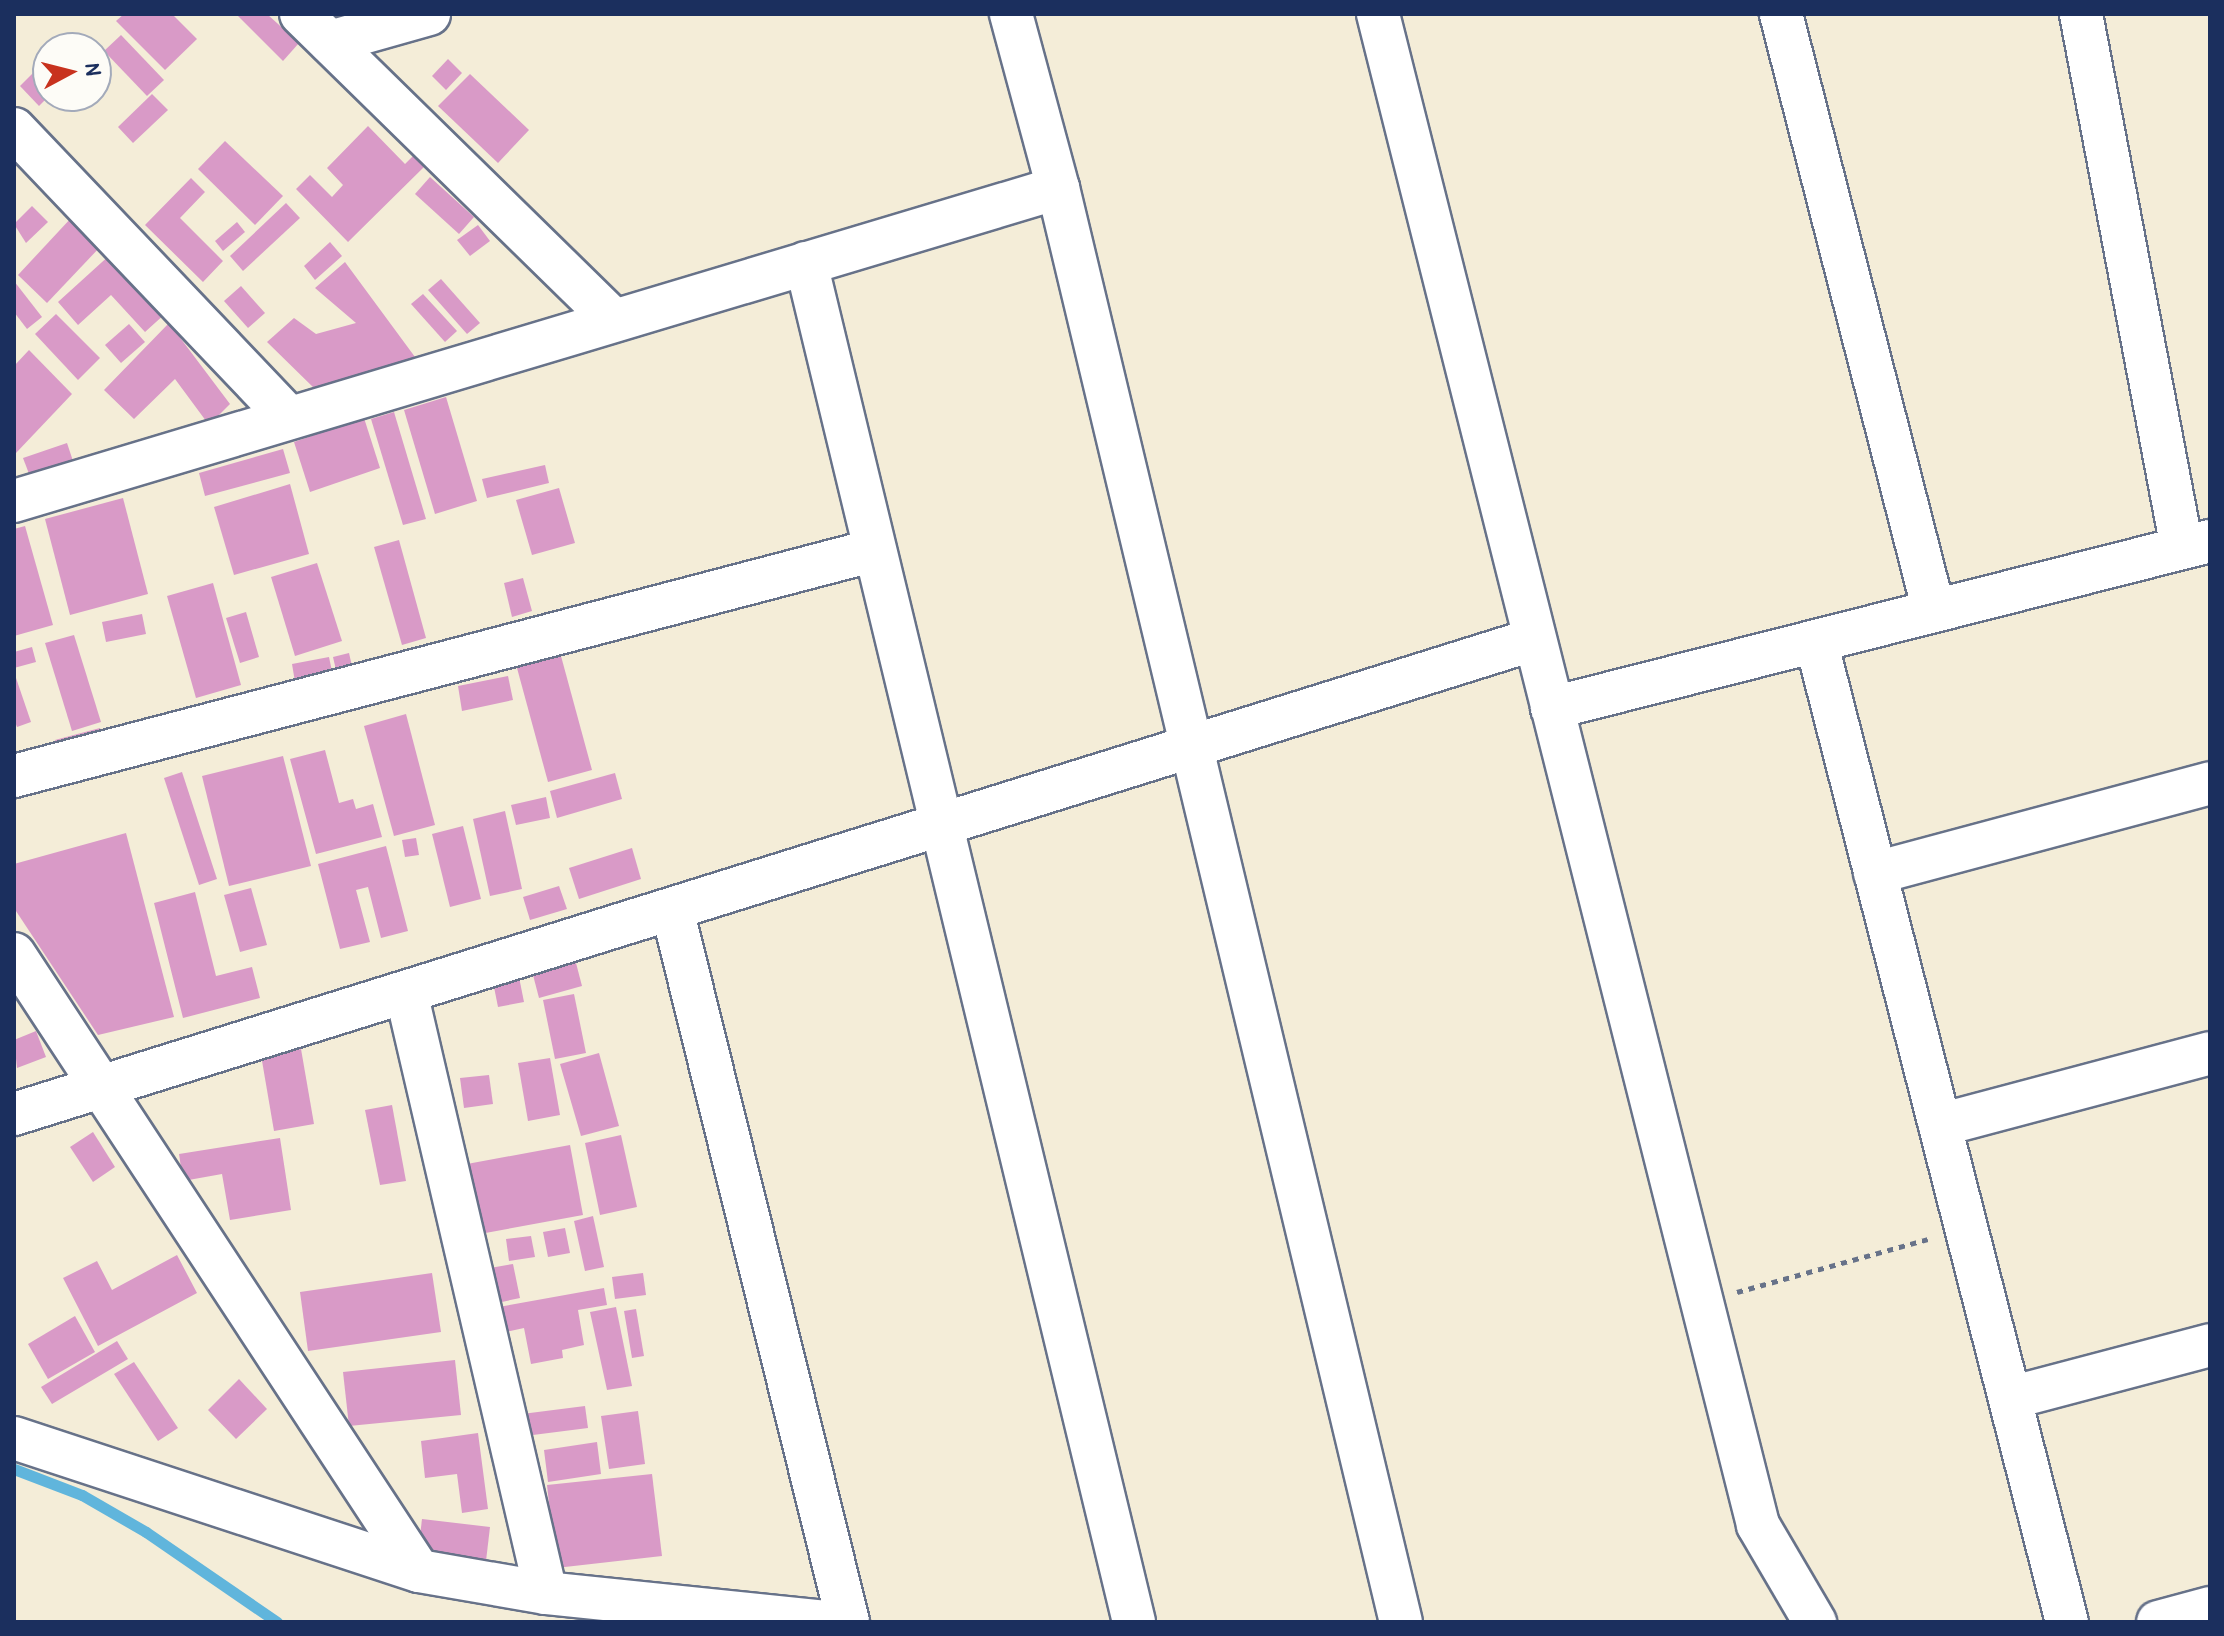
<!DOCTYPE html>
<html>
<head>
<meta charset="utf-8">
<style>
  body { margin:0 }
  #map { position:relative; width:2224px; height:1636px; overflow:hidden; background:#f4edd8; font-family:"Patrick Hand",sans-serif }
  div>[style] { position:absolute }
  .stream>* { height:11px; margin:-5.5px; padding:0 5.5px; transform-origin:5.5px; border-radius:5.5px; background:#60b5dc }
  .building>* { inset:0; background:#d99ac7 }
  .path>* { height:5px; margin-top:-2.5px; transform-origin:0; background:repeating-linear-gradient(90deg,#677289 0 6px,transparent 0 12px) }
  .roads { filter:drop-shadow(2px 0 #677289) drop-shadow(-2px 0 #677289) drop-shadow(0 2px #677289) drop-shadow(0 -2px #677289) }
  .street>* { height:42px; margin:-21px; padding:0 21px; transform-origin:21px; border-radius:21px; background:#fff }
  span { translate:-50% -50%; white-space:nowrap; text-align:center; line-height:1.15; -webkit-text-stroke:8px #fdfcf7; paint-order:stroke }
  .frame { position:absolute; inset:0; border:16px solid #1b2f5e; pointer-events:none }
  .north { position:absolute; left:32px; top:32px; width:80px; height:80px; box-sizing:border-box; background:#fdfcf7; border:2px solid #a3aaba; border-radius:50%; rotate:83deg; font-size:22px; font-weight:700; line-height:32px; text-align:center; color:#1b2f5e }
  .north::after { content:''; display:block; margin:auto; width:28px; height:36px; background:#c8321e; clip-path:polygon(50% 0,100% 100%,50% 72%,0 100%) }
</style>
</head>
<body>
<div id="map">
  <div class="stream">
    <div style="left:14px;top:1469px;width:73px;rotate:20.9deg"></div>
    <div style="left:82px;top:1495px;width:74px;rotate:30deg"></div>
    <div style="left:146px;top:1532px;width:159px;rotate:34.5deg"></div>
  </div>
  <div class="building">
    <div style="clip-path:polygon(124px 14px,172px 14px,197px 39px,165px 70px,116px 21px)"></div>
    <div style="clip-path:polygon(236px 14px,267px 14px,299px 43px,283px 61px)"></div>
    <div style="clip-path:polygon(121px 35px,164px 80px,147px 96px,104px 51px)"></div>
    <div style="clip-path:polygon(48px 58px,48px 97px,39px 106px,20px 86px)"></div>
    <div style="clip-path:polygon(448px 59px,462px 73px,446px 90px,432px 76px)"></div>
    <div style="clip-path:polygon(470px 74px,529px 130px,498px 163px,438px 106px)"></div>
    <div style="clip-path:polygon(152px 94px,168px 110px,133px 143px,118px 127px)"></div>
    <div style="clip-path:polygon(368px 126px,405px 164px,414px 155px,425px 166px,348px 242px,296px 189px,310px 175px,332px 197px,343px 185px,327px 168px)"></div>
    <div style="clip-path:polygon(225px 141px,283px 196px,255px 225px,198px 169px)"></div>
    <div style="clip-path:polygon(430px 177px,474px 217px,459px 234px,415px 194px)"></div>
    <div style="clip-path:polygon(191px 178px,205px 192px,180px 218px,223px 261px,203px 282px,145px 225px)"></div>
    <div style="clip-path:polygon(286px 203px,300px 218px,243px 271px,230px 256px)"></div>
    <div style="clip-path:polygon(32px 206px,48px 222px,26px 243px,14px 224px)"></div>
    <div style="clip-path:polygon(72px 217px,101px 246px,47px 303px,18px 275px)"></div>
    <div style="clip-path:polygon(237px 222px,245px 232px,223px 251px,215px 241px)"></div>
    <div style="clip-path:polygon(478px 225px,490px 241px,470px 256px,457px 240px)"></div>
    <div style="clip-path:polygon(330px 242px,342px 256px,315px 280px,304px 266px)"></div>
    <div style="clip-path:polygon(112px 253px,166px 313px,145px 332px,111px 295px,78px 325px,58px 302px)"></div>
    <div style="clip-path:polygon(345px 262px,415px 357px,316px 390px,267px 342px,294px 318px,316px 334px,356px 323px,315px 288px)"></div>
    <div style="clip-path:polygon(441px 279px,480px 323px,467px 334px,428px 290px)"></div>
    <div style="clip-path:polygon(14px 281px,42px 317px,27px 329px,14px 312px)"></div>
    <div style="clip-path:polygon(241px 286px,265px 313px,248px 328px,224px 301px)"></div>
    <div style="clip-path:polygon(423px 294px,457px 331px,445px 342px,411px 304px)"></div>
    <div style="clip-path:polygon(56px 314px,100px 358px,78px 380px,35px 334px)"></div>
    <div style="clip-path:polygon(169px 323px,230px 404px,209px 425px,175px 379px,134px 419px,104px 390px)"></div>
    <div style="clip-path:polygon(129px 324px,145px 342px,121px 363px,105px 345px)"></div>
    <div style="clip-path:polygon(29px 350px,72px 394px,16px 453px,14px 366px)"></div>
    <div style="clip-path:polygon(446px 397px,477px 501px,435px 514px,404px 410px)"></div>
    <div style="clip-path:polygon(394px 412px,426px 519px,403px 525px,371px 419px)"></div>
    <div style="clip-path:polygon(364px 418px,380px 468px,310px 492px,294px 442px)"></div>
    <div style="clip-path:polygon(67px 443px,74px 464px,31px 479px,23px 458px)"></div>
    <div style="clip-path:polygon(283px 449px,290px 473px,205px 496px,199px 473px)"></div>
    <div style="clip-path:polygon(545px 465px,549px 483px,487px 498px,482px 479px)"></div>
    <div style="clip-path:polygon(290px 484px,309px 554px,234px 575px,214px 507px)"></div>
    <div style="clip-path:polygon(559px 488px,575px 543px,532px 555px,516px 500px)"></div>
    <div style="clip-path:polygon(123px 498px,148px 594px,70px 615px,45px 519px)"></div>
    <div style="clip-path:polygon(25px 526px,53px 625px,14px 636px,14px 529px)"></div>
    <div style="clip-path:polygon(399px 540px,426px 638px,402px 645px,374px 547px)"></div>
    <div style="clip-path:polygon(317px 563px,342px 641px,295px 656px,271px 577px)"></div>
    <div style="clip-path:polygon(523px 578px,532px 611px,512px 617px,504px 583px)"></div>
    <div style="clip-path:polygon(213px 583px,241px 685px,196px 698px,167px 596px)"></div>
    <div style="clip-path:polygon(246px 612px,259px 657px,240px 663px,226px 618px)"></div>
    <div style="clip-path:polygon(142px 614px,146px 634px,106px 642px,102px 622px)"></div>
    <div style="clip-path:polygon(74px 635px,101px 722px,72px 731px,45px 643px)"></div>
    <div style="clip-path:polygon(558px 645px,592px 770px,548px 782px,514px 657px)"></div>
    <div style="clip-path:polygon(32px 647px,36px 662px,14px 668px,14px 652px)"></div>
    <div style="clip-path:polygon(349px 653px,352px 666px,336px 670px,333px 657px)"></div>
    <div style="clip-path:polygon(329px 657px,333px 676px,295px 682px,292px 664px)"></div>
    <div style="clip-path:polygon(15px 675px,31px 722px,17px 727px,14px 719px)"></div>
    <div style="clip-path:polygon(508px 676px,513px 700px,462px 711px,458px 686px)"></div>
    <div style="clip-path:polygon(406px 714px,435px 825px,394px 836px,364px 726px)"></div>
    <div style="clip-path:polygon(100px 728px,105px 744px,59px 756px,55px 740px)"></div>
    <div style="clip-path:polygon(325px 750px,339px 803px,353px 799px,356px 809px,373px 804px,382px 837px,316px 854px,290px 759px)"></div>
    <div style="clip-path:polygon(283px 756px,311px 866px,229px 886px,202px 776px)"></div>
    <div style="clip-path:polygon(182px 772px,217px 879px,199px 885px,164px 778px)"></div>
    <div style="clip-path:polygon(615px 773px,622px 799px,557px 818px,550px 791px)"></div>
    <div style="clip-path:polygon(546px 797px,550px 818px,516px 825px,511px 805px)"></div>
    <div style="clip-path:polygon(505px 811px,522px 889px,490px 896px,473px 819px)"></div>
    <div style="clip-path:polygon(463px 826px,481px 899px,450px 907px,432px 834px)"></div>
    <div style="clip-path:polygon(126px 833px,174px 1017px,98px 1035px,14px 908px,14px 864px)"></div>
    <div style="clip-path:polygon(416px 838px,419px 855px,405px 857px,402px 840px)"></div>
    <div style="clip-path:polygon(386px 846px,408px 931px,381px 938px,368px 887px,356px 890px,370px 942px,340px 949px,318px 864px)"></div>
    <div style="clip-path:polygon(632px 848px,641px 879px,579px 899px,569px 868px)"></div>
    <div style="clip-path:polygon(559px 886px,567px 909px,530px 920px,523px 897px)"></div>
    <div style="clip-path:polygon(251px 888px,267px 945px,240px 952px,224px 895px)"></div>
    <div style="clip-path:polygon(195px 892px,216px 976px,252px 967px,260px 998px,183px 1018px,154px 903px)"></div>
    <div style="clip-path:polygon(576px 963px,582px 986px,539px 998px,533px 975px)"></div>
    <div style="clip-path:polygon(519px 977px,524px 1002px,498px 1007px,493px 982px)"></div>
    <div style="clip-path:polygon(574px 994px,586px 1053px,555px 1059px,543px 1000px)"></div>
    <div style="clip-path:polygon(36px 1031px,46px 1057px,17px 1068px,14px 1040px)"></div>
    <div style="clip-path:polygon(301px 1049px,314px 1124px,274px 1131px,261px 1055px)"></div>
    <div style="clip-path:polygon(599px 1053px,619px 1126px,581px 1136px,560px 1064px)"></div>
    <div style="clip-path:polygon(550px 1058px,560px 1115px,528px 1121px,518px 1063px)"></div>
    <div style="clip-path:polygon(489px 1075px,493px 1104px,464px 1108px,460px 1078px)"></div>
    <div style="clip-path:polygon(392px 1105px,406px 1181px,380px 1185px,365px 1110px)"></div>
    <div style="clip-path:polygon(93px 1132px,115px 1167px,93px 1182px,70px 1147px)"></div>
    <div style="clip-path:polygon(621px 1135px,637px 1207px,600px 1215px,585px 1143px)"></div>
    <div style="clip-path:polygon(280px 1138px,291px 1210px,230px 1220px,222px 1174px,183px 1181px,179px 1154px)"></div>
    <div style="clip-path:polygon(570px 1145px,583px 1215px,480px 1234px,467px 1164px)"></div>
    <div style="clip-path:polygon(593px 1216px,604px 1267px,585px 1271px,574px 1221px)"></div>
    <div style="clip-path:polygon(565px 1228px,570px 1253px,548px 1257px,543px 1232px)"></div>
    <div style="clip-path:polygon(531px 1236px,535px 1257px,509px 1261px,506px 1239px)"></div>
    <div style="clip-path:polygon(177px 1255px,197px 1293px,98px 1346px,63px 1278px,97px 1261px,112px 1290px)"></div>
    <div style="clip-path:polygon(513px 1264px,520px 1298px,497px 1303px,490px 1268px)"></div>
    <div style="clip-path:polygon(432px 1273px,441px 1332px,308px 1351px,300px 1292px)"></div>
    <div style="clip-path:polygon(643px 1273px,646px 1295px,615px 1299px,612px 1277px)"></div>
    <div style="clip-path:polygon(604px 1288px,607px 1305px,578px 1310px,584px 1345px,562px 1350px,563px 1358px,531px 1364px,524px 1328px,497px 1334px,493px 1308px)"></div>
    <div style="clip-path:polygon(616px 1307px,632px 1386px,607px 1390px,590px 1312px)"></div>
    <div style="clip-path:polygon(636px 1309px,644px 1356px,632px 1358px,624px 1311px)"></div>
    <div style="clip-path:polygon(75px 1316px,95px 1352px,48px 1379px,28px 1344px)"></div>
    <div style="clip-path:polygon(117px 1341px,128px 1359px,52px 1404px,41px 1387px)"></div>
    <div style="clip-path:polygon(455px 1360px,461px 1415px,349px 1426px,343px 1372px)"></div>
    <div style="clip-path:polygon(134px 1362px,178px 1428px,158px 1441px,114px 1374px)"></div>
    <div style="clip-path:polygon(239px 1379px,267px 1409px,236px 1439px,208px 1410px)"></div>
    <div style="clip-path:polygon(585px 1406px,588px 1428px,525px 1436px,522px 1414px)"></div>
    <div style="clip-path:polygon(638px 1411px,645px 1464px,609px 1469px,601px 1416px)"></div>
    <div style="clip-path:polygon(478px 1433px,488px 1509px,462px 1513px,457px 1474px,425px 1478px,421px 1441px)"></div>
    <div style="clip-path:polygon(597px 1442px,601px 1474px,548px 1482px,544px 1450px)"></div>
    <div style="clip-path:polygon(652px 1474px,662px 1556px,556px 1568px,547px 1485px)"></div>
    <div style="clip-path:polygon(422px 1519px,490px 1527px,486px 1561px,418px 1553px)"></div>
  </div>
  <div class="path">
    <div style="left:1737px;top:1292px;width:198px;rotate:-15.5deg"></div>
  </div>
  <div class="roads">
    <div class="street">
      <div style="left:301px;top:14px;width:438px;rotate:44.4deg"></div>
      <div style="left:1011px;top:14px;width:180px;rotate:74.9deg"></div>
      <div style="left:1058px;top:188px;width:1474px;rotate:76.55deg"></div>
      <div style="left:1378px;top:14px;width:1558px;rotate:75.88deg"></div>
      <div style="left:1758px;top:1525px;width:113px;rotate:59.6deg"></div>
      <div style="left:1781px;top:14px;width:616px;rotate:75.63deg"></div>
      <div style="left:2081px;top:14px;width:543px;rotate:79.29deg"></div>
      <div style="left:330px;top:42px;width:103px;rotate:-15.8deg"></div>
      <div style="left:14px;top:129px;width:399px;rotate:46.4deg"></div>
      <div style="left:806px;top:263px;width:1398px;rotate:76.43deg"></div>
      <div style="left:14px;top:501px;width:1090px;rotate:-16.69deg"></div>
      <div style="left:1816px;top:641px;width:1013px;rotate:75.65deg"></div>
      <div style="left:1552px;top:708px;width:679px;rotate:-14.24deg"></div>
      <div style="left:14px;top:776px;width:890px;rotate:-14.71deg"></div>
      <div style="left:1875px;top:873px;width:347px;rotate:-15deg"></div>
      <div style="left:672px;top:909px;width:734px;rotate:76.13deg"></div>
      <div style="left:14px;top:954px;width:738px;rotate:56.72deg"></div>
      <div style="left:406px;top:992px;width:617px;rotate:76.89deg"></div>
      <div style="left:14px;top:1114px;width:1593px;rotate:-17.34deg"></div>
      <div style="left:1940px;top:1125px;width:279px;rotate:-14.9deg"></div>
      <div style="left:2010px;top:1398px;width:207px;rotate:-14.8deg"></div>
      <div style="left:14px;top:1438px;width:426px;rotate:18.2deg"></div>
      <div style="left:419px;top:1571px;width:129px;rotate:9.8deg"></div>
      <div style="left:546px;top:1593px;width:282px;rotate:5.9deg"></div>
      <div style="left:2158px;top:1622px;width:54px;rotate:-15.1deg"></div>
    </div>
  </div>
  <div class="frame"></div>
  <div class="north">N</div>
</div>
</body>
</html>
